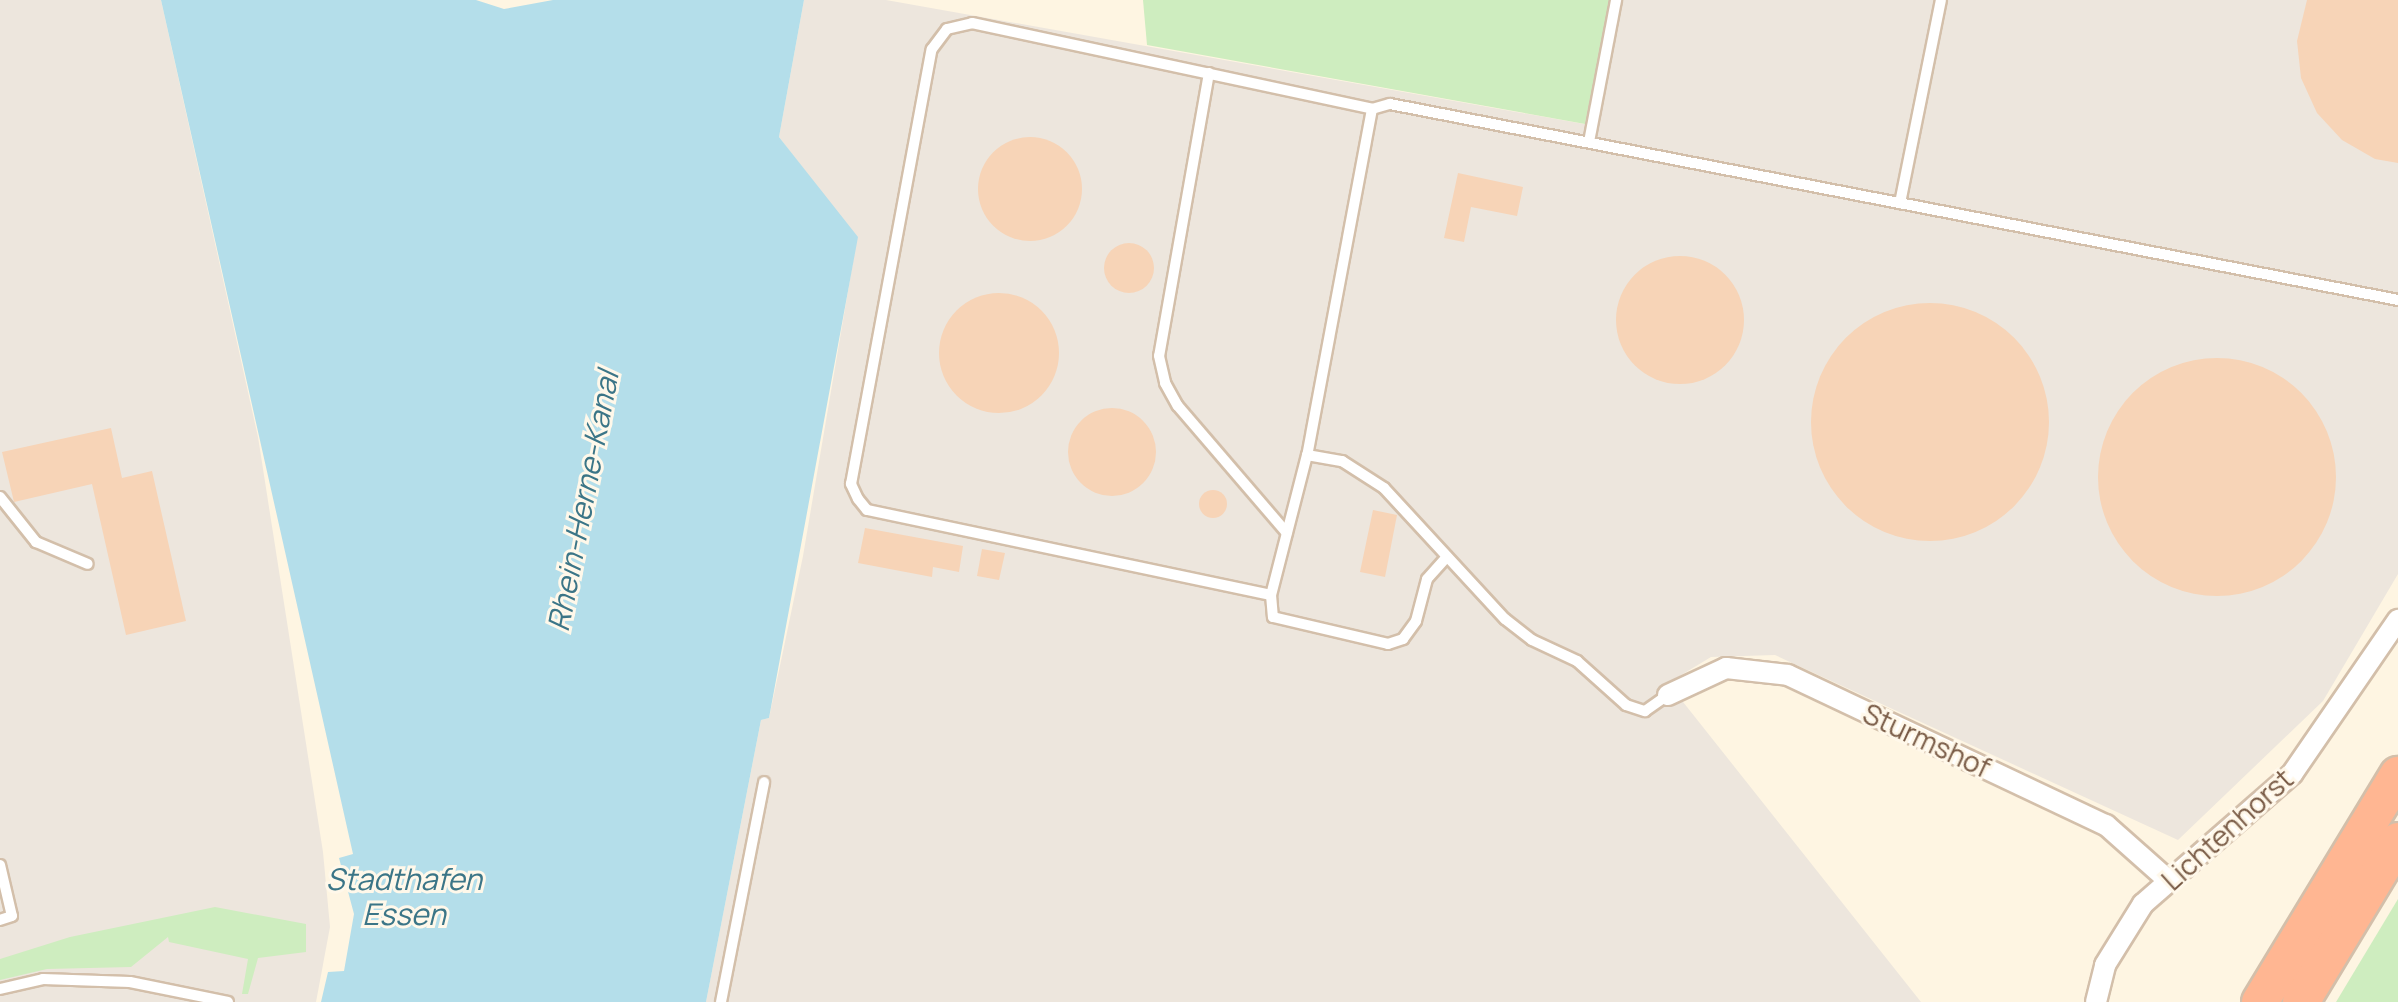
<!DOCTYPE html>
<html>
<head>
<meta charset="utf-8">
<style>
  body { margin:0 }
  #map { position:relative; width:2398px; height:1002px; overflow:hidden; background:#fef5e2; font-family:Manrope,sans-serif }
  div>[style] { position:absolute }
  .industrial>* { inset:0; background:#ede6dd }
  .green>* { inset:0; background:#ceedbf }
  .water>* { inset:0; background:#b4deea }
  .building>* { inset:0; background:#f7d4b7 }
  .round { border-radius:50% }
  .roads { filter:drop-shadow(2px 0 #d3bfaa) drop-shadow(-2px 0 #d3bfaa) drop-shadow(0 2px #d3bfaa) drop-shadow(0 -2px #d3bfaa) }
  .lane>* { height:10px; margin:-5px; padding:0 5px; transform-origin:5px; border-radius:5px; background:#fff }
  .street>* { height:20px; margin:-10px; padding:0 10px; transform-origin:10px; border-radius:10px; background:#fff }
  .highway>* { height:36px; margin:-18px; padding:0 18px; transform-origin:18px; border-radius:18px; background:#ffb692 }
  span { translate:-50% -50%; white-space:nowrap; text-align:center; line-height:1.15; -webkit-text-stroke:6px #fff8ea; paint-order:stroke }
  .street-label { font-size:28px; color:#795b46 }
  .water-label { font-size:30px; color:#3b7587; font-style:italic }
</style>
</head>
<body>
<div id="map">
  <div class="industrial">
    <div style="clip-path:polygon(0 0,161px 0,258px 437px,323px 852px,330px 927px,316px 1002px,0 1002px)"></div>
    <div style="clip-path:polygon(804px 0,886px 0,1584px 124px,1610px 0,2398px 0,2398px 574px,2323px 701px,2178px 840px,1775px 655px,1711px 657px,1668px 683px,1921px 1002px,706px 1002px,761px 720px,769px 718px,803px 556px,857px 238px,779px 137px)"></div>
  </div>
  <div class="green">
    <div style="clip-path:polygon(1143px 0,1610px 0,1585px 124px,1147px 45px)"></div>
    <div style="clip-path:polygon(2398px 899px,2398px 1002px,2336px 1002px)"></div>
    <div style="clip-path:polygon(215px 907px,306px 924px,306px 952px,258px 958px,248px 994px,242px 994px,248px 959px,169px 942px,168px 937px,131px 967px,47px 969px,0 980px,0 959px,70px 937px)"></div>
  </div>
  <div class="water">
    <div style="clip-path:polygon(161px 0,476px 0,504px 9px,553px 0,804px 0,779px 137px,858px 237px,769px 718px,761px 720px,706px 1002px,321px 1002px,328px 972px,344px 971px,354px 914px,339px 858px,353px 854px)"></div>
  </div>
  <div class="building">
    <div style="clip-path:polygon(2307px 0,2398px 0,2398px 163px,2375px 159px,2342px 140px,2317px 113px,2301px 78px,2297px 41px)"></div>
    <div class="round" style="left:978px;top:137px;width:104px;height:104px"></div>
    <div style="clip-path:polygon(1458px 173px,1523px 187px,1517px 216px,1471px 207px,1464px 242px,1444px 238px)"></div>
    <div class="round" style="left:1104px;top:243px;width:50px;height:50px"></div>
    <div class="round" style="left:1616px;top:256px;width:128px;height:128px"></div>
    <div class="round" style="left:939px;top:293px;width:120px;height:120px"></div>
    <div class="round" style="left:1811px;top:303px;width:238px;height:238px"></div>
    <div class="round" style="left:2098px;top:358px;width:238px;height:238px"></div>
    <div class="round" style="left:1068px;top:408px;width:88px;height:88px"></div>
    <div style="clip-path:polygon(111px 428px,122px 478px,152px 471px,186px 621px,126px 635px,92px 484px,14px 502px,2px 452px)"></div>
    <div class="round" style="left:1199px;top:490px;width:28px;height:28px"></div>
    <div style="clip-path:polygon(1373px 510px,1397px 515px,1385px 577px,1360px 572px)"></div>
    <div style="clip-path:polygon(865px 528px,963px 546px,959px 572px,933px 567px,932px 577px,858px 563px)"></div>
    <div style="clip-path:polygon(982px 549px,1005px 553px,999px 580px,977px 576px)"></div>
  </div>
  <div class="roads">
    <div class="lane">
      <div style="left:1209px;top:73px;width:287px;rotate:100deg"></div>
      <div style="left:1159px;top:356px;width:28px;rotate:77deg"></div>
      <div style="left:1165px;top:383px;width:26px;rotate:61deg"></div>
      <div style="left:1178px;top:406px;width:167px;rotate:49.4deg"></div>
      <div style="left:1372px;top:109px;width:352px;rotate:100.6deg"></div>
      <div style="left:1307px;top:455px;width:145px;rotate:104.4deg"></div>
      <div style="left:1271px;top:595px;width:413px;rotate:-168.1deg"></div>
      <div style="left:867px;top:510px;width:14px;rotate:-129deg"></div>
      <div style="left:858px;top:499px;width:17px;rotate:-115deg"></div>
      <div style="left:851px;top:484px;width:442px;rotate:-79.5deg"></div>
      <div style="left:932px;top:49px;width:25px;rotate:-53deg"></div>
      <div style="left:947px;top:29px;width:26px;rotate:-13deg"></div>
      <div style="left:972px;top:23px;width:409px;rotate:12.1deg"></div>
      <div style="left:1372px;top:109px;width:19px;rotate:-16deg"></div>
      <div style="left:1390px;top:104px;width:1027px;rotate:11deg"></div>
      <div style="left:1589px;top:142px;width:145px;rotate:-79.2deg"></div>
      <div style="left:1900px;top:203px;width:207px;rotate:-78.6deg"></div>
      <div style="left:1307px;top:455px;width:36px;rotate:10deg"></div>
      <div style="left:1342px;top:461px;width:50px;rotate:32.7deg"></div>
      <div style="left:1384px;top:488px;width:178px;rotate:47.3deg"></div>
      <div style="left:1505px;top:619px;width:34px;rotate:38deg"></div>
      <div style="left:1532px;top:640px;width:50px;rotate:25deg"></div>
      <div style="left:1577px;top:661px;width:66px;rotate:41.9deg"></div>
      <div style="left:1626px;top:705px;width:20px;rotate:18deg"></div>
      <div style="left:1645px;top:711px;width:28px;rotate:-35deg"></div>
      <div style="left:0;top:497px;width:58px;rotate:51.3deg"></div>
      <div style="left:36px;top:542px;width:56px;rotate:22.9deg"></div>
      <div style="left:1271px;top:595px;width:22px;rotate:85deg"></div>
      <div style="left:1273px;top:617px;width:118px;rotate:13.2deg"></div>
      <div style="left:1388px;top:644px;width:16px;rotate:-18deg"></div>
      <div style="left:1403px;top:639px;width:22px;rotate:-54deg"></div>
      <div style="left:1416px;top:621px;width:43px;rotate:-75.3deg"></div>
      <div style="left:1427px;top:579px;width:30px;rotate:-48deg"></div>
      <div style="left:0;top:865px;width:52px;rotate:76.8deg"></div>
      <div style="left:12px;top:916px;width:13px;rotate:162deg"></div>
      <div style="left:0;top:989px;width:44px;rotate:-13.1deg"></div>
      <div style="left:43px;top:979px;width:87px;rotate:2deg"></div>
      <div style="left:130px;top:982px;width:100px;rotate:11.5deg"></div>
      <div style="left:721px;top:1002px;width:224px;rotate:-78.9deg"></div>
    </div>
    <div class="street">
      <div style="left:1668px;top:695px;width:64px;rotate:-25deg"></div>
      <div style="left:1726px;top:668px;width:62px;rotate:6.4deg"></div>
      <div style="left:1788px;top:675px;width:352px;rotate:25.3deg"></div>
      <div style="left:2106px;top:825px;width:83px;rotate:41.6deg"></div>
      <div style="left:2096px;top:1002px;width:38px;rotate:-76deg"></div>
      <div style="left:2105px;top:965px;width:72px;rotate:-58.1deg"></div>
      <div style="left:2143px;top:904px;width:198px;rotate:-41.1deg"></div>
      <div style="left:2292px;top:774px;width:187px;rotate:-55.5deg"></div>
    </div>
    <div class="highway">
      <div style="left:2260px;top:1002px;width:266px;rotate:-58.7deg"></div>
      <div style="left:2301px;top:1002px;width:188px;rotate:-58.9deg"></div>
    </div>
  </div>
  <div class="street-label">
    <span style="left:1927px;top:740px;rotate:25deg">Sturmshof</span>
    <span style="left:2227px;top:829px;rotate:-42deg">Lichtenhorst</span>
  </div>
  <div class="water-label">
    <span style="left:583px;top:501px;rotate:-79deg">Rhein-Herne-Kanal</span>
    <span style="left:404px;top:896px">Stadthafen<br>Essen</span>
  </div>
</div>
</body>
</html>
